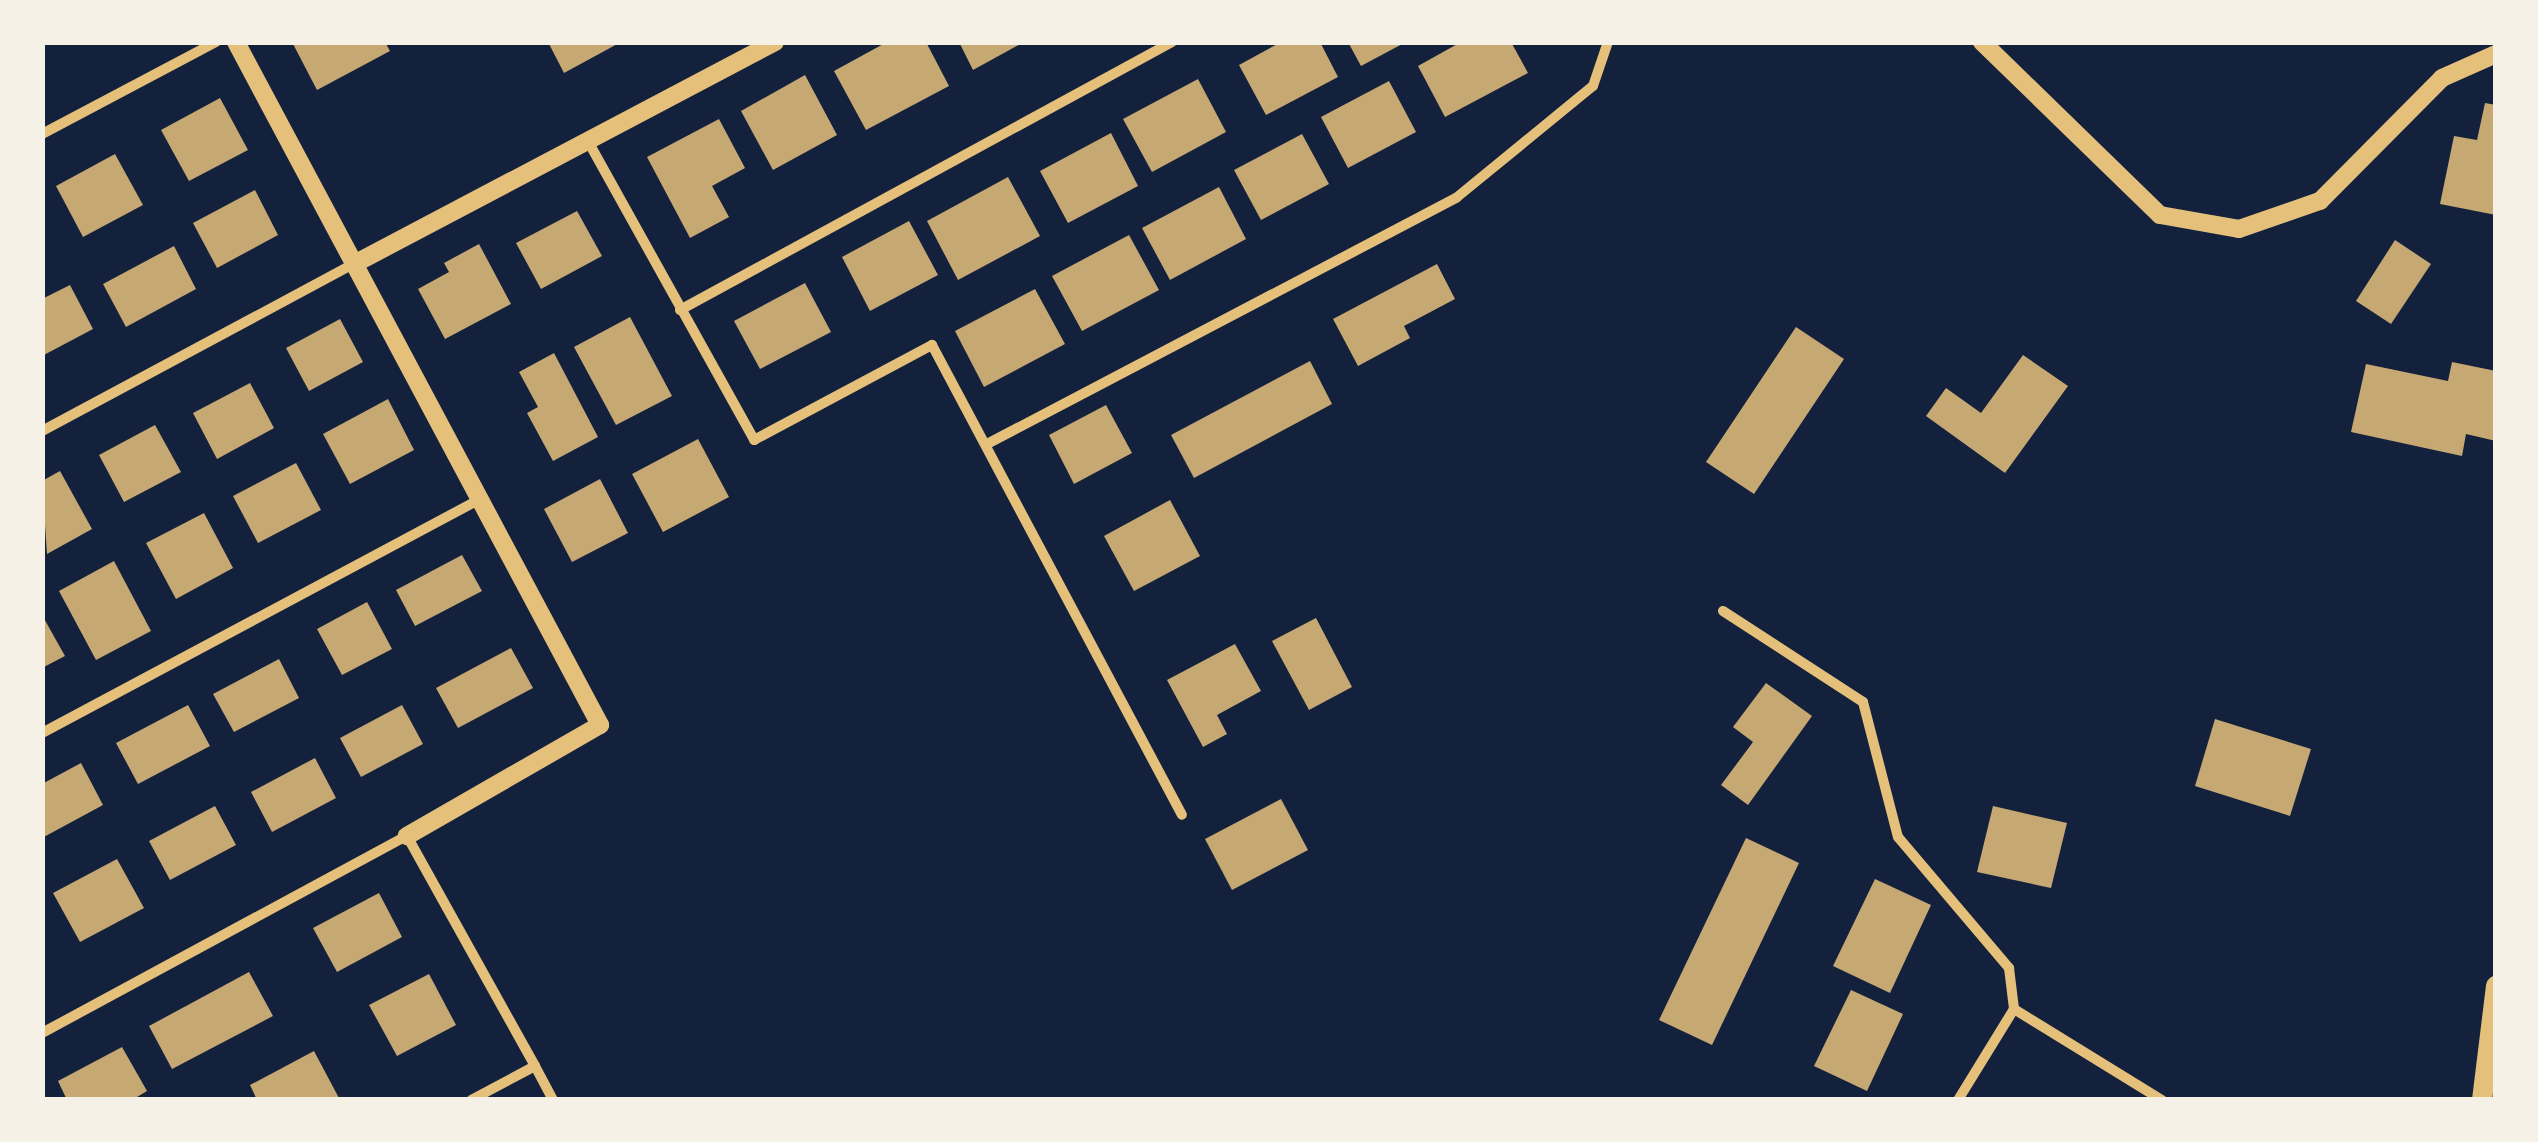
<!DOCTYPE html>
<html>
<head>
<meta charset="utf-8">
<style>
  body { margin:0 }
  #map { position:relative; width:2538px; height:1142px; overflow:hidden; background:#14213d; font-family:"Sofia Sans Condensed",sans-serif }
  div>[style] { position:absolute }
  .building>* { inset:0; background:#c6a872 }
  .minor>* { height:10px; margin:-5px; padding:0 5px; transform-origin:5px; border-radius:5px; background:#e5c07b }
  .tertiary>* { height:18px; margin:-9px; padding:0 9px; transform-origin:9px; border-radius:9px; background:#e5c07b }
  .secondary>* { height:20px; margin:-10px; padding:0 10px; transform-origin:10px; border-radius:10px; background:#e5c07b }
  span { translate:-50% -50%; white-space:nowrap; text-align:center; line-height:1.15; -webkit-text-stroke:8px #f6f1e7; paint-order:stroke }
  .frame { position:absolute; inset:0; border:45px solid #f6f1e7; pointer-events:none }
</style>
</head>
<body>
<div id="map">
  <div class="building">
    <div style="clip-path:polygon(292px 42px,385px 42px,390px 51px,317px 90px)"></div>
    <div style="clip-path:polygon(548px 42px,621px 42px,564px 73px)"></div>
    <div style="clip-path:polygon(887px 42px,926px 42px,949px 86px,866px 130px,834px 71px)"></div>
    <div style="clip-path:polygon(959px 42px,1024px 42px,973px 70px)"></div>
    <div style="clip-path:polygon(1281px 42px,1320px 42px,1338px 77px,1266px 115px,1239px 65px)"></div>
    <div style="clip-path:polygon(1348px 42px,1406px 42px,1361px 66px)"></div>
    <div style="clip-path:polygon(1461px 42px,1511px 42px,1528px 73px,1445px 117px,1418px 66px)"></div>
    <div style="clip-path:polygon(805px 75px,837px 135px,773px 170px,741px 111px)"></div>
    <div style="clip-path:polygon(1198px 79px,1226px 132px,1152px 172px,1123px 119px)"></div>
    <div style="clip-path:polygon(1389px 81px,1416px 132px,1348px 168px,1321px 117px)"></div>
    <div style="clip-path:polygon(220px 98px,248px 150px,189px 181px,161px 130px)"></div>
    <div style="clip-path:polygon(2485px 103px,2496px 105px,2496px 215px,2440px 204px,2454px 136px,2477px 140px)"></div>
    <div style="clip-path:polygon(719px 119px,745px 168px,712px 186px,729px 217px,690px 238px,647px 157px)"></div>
    <div style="clip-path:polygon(1111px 133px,1138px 186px,1068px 223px,1040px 171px)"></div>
    <div style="clip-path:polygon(1302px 134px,1329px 184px,1261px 220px,1234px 170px)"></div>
    <div style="clip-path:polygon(115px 154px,143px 205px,83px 237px,56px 186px)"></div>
    <div style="clip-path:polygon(1008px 177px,1040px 236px,958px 280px,927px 221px)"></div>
    <div style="clip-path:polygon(1219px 187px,1246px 239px,1170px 280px,1142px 228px)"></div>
    <div style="clip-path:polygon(255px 190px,278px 235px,217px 268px,193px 223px)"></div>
    <div style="clip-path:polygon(577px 211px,602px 256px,541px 289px,516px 243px)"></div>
    <div style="clip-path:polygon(909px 221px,938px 275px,870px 311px,842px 257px)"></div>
    <div style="clip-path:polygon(1129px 235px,1159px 290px,1082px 331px,1052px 276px)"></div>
    <div style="clip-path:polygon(2395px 240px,2431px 264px,2391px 324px,2356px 301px)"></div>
    <div style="clip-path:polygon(479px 244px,511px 304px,445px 339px,418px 289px,449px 272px,444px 263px)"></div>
    <div style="clip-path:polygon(174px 246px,196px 289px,126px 327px,103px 284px)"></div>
    <div style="clip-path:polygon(1437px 264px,1455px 299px,1404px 326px,1410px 338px,1358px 366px,1333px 319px)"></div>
    <div style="clip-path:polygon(805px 283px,831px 332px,760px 369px,734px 321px)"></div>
    <div style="clip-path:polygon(70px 285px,93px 329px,42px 356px,42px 299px)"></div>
    <div style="clip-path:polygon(1035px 289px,1065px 344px,984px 387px,955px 331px)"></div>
    <div style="clip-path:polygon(630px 317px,672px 396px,616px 425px,574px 347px)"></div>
    <div style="clip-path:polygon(340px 319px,363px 362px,309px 391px,286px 348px)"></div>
    <div style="clip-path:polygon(1796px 327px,1844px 359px,1754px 494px,1706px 462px)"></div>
    <div style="clip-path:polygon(554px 353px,598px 437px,553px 461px,527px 413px,538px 407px,519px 372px)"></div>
    <div style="clip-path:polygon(2023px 355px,2068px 386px,2005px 473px,1926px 416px,1946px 388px,1981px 413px)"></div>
    <div style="clip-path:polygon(1310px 361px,1332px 404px,1194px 478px,1171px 435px)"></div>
    <div style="clip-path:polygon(2452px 362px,2496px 371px,2496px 441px,2466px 434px,2462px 456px,2351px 432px,2366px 364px,2448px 381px)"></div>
    <div style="clip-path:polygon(250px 383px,274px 428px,217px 459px,193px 413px)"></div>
    <div style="clip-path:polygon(388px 399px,414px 450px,350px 484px,323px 434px)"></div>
    <div style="clip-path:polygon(1106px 405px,1132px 453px,1074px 484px,1049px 435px)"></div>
    <div style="clip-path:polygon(155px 425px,181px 472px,124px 502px,99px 455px)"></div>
    <div style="clip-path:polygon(698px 439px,729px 497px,663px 532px,632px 474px)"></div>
    <div style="clip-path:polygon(296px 463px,321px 510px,258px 543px,233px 496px)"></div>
    <div style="clip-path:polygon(60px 471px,92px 529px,47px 554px,42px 481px)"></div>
    <div style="clip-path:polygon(600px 479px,628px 533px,572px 562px,544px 509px)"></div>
    <div style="clip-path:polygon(1170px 500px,1200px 556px,1134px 591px,1104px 536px)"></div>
    <div style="clip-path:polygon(204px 513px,233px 568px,176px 599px,146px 543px)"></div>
    <div style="clip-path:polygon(462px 555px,482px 591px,415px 626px,396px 590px)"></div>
    <div style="clip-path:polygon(114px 561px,151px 631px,96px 660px,59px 591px)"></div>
    <div style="clip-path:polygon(367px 602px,392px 649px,342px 675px,317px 629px)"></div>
    <div style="clip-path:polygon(42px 615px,65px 656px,42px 668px)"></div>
    <div style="clip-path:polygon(1316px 618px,1352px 687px,1309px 710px,1272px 641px)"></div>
    <div style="clip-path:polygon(1235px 644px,1261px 691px,1217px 715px,1227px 734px,1203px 747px,1167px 680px)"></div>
    <div style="clip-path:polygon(511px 648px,533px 688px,458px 728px,436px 688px)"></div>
    <div style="clip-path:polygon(279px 659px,299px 698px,234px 732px,213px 694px)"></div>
    <div style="clip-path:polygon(1766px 683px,1812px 716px,1748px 805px,1721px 785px,1753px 742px,1733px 727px)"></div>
    <div style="clip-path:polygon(188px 705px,210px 746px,138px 784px,116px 743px)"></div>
    <div style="clip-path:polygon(402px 705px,423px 744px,361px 777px,340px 738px)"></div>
    <div style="clip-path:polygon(2215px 719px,2311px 749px,2290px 816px,2195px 786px)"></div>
    <div style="clip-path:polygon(315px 758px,336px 798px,272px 832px,251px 792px)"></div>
    <div style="clip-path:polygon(81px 763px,103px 805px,42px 838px,42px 784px)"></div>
    <div style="clip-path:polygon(1281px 799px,1308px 850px,1232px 890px,1205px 839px)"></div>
    <div style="clip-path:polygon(215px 806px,236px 845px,170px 880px,149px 841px)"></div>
    <div style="clip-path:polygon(1993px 806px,2067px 823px,2051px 888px,1977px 872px)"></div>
    <div style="clip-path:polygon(1746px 838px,1799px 863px,1712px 1045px,1659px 1020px)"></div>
    <div style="clip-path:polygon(117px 859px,144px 908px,80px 942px,53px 893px)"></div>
    <div style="clip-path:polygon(1875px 879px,1931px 905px,1890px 993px,1833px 966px)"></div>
    <div style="clip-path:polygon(379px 893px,402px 937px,337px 972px,313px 928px)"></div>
    <div style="clip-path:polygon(249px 972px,273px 1016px,172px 1069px,149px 1026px)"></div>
    <div style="clip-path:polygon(429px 974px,456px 1025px,397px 1056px,369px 1005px)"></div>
    <div style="clip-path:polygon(1851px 990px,1903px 1014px,1867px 1091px,1814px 1066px)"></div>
    <div style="clip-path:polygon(122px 1047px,147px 1091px,132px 1100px,67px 1100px,58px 1081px)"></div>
    <div style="clip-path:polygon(314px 1051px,340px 1100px,257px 1100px,250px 1085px)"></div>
  </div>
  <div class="minor">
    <div style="left:42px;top:134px;width:197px;rotate:-27.9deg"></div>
    <div style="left:589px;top:143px;width:340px;rotate:60.9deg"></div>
    <div style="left:754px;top:440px;width:202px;rotate:-28.1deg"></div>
    <div style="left:932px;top:345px;width:532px;rotate:61.99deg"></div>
    <div style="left:680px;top:310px;width:560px;rotate:-28.58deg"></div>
    <div style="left:42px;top:431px;width:354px;rotate:-28.2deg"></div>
    <div style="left:987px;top:444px;width:530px;rotate:-27.68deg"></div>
    <div style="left:1456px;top:198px;width:177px;rotate:-39.3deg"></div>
    <div style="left:1593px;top:86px;width:46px;rotate:-71.2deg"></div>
    <div style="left:1723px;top:611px;width:167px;rotate:33deg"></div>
    <div style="left:1863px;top:702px;width:139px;rotate:75.5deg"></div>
    <div style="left:1898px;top:837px;width:172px;rotate:49.7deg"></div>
    <div style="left:2009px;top:968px;width:41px;rotate:83deg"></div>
    <div style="left:2014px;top:1009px;width:174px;rotate:31.6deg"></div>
    <div style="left:42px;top:733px;width:497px;rotate:-28.1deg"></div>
    <div style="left:42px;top:1033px;width:415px;rotate:-28.4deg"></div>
    <div style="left:407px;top:836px;width:263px;rotate:60.9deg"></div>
    <div style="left:535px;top:1066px;width:72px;rotate:152deg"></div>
    <div style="left:535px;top:1066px;width:38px;rotate:62deg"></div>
    <div style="left:1958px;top:1100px;width:107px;rotate:-58.4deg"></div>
  </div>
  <div class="tertiary">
    <div style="left:236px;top:42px;width:774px;rotate:61.94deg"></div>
    <div style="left:600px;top:725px;width:223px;rotate:150.1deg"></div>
    <div style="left:1982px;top:42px;width:248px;rotate:44.2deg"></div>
    <div style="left:2160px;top:215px;width:80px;rotate:10deg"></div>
    <div style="left:2239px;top:229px;width:86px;rotate:-19.1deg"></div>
    <div style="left:2320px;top:201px;width:173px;rotate:-45.2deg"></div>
    <div style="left:2442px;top:78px;width:59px;rotate:-24deg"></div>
    <div style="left:354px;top:264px;width:476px;rotate:-27.8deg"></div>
  </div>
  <div class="secondary">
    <div style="left:2482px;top:1100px;width:115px;rotate:-83deg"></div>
  </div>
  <div class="frame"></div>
</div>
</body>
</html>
